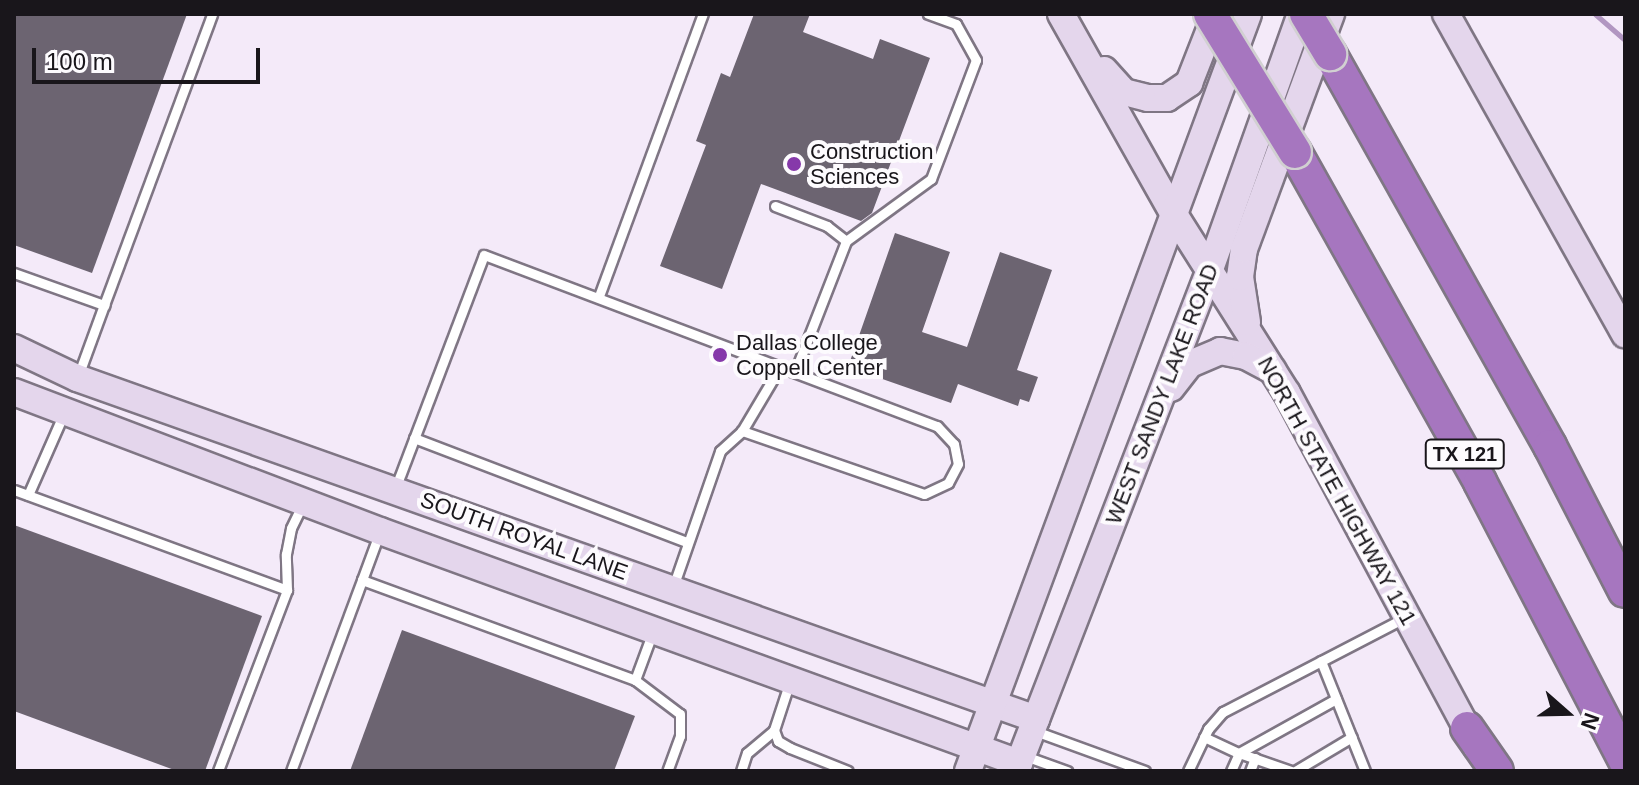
<!DOCTYPE html>
<html>
<head>
<meta charset="utf-8">
<style>
  body { margin:0 }
  #map { position:relative; width:1639px; height:785px; overflow:hidden; background:#f4eaf9; font-family:Arial,sans-serif }
  div>[style] { position:absolute }
  .stream>* { height:5px; margin:-2.5px; padding:0 2.5px; transform-origin:2.5px; border-radius:2.5px; background:#b196c1 }
  .building>* { inset:0; background:#6c6471 }
  .roads { filter:drop-shadow(2px 0 #7f7684) drop-shadow(-2px 0 #7f7684) drop-shadow(0 2px #7f7684) drop-shadow(0 -2px #7f7684) }
  .lane>* { height:9px; margin:-4.5px; padding:0 4.5px; transform-origin:4.5px; border-radius:4.5px; background:#fff }
  .secondary>* { height:26px; margin:-13px; padding:0 13px; transform-origin:13px; border-radius:13px; background:#e4d6ec }
  .highway>* { height:32px; margin:-16px; padding:0 16px; transform-origin:16px; border-radius:16px; background:#a676bf }
  .bridges { filter:drop-shadow(2px 0 #d1d0d1) drop-shadow(-2px 0 #d1d0d1) drop-shadow(0 2px #d1d0d1) drop-shadow(0 -2px #d1d0d1) }
  .highway-bridge>* { height:32px; margin:-16px; padding:0 16px; transform-origin:16px; border-radius:16px; background:#a676bf }
  .dots>* { width:22px; height:22px; translate:-50% -50%; box-sizing:border-box; border:4px solid #fdfbfe; border-radius:50% }
  span { translate:-50% -50%; white-space:nowrap; text-align:center; line-height:1.15; -webkit-text-stroke:8px #fdfbfe; paint-order:stroke }
  .shield-label span { padding:2px 6px; background:#fdfbfe; border:2px solid; border-radius:6px; -webkit-text-stroke-width:0 }
  .shield-label { font-size:20px; color:#19161b; font-weight:700 }
  .poi-label { font-size:22px; color:#19161b }
  .left { translate:0 -50%; text-align:left }
  .street-label { font-size:22px; color:#19161b }
  .frame { position:absolute; inset:0; border:16px solid #19161b; pointer-events:none }
  .north { position:absolute; left:1527px; top:673px; width:80px; height:80px; -webkit-text-stroke:6px #fdfbfe; paint-order:stroke; rotate:110deg; font-size:22px; font-weight:700; line-height:32px; text-align:center; color:#19161b }
  .north::after { content:''; display:block; margin:auto; width:28px; height:36px; background:#19161b; clip-path:polygon(50% 0,100% 100%,50% 72%,0 100%) }
  .scale { position:absolute; left:32px; top:48px; width:228px; height:36px; box-sizing:border-box; border:4px solid #19161b; border-top:0; padding-left:10px; font-size:24px; line-height:28px; white-space:nowrap; color:#19161b; -webkit-text-stroke:6px #fdfbfe; paint-order:stroke }
</style>
</head>
<body>
<div id="map">
  <div class="stream">
    <div style="left:1595px;top:14px;width:40px;rotate:41deg"></div>
  </div>
  <div class="building">
    <div style="clip-path:polygon(14px 14px,187px 14px,92px 273px,14px 245px)"></div>
    <div style="clip-path:polygon(754px 14px,810px 14px,803px 32px,873px 59px,880px 39px,930px 58px,872px 213px,861px 221px,761px 184px,722px 289px,660px 266px,706px 145px,696px 141px,721px 73px,730px 77px)"></div>
    <div style="clip-path:polygon(895px 233px,950px 252px,922px 332px,967px 347px,1000px 252px,1052px 270px,1017px 370px,1038px 377px,1029px 402px,1020px 399px,1018px 406px,958px 384px,951px 403px,848px 367px)"></div>
    <div style="clip-path:polygon(14px 525px,262px 616px,205px 771px,177px 771px,14px 711px)"></div>
    <div style="clip-path:polygon(402px 630px,635px 716px,614px 771px,350px 771px)"></div>
  </div>
  <div class="roads">
    <div class="lane">
      <div style="left:775px;top:206px;width:56px;rotate:21deg"></div>
      <div style="left:827px;top:226px;width:24px;rotate:38deg"></div>
      <div style="left:14px;top:273px;width:96px;rotate:19.6deg"></div>
      <div style="left:104px;top:305px;width:310px;rotate:-69.6deg"></div>
      <div style="left:599px;top:296px;width:301px;rotate:-69.8deg"></div>
      <div style="left:795px;top:372px;width:141px;rotate:-68.7deg"></div>
      <div style="left:846px;top:241px;width:105px;rotate:-36.1deg"></div>
      <div style="left:931px;top:179px;width:127px;rotate:-69.3deg"></div>
      <div style="left:976px;top:60px;width:41px;rotate:-119.1deg"></div>
      <div style="left:956px;top:24px;width:30px;rotate:-160deg"></div>
      <div style="left:78px;top:376px;width:76px;rotate:-69.9deg"></div>
      <div style="left:414px;top:438px;width:291px;rotate:20.9deg"></div>
      <div style="left:395px;top:489px;width:250px;rotate:-69.2deg"></div>
      <div style="left:484px;top:255px;width:484px;rotate:20.7deg"></div>
      <div style="left:937px;top:426px;width:25px;rotate:47deg"></div>
      <div style="left:954px;top:444px;width:20px;rotate:79deg"></div>
      <div style="left:958px;top:464px;width:21px;rotate:118deg"></div>
      <div style="left:948px;top:483px;width:26px;rotate:155deg"></div>
      <div style="left:924px;top:494px;width:193px;rotate:-160.9deg"></div>
      <div style="left:14px;top:490px;width:291px;rotate:20.1deg"></div>
      <div style="left:287px;top:590px;width:194px;rotate:110.9deg"></div>
      <div style="left:28px;top:495px;width:90px;rotate:-66.3deg"></div>
      <div style="left:379px;top:534px;width:49px;rotate:110.3deg"></div>
      <div style="left:362px;top:580px;width:291px;rotate:20.1deg"></div>
      <div style="left:635px;top:680px;width:49px;rotate:-69.7deg"></div>
      <div style="left:673px;top:587px;width:144px;rotate:-70.9deg"></div>
      <div style="left:720px;top:451px;width:30px;rotate:-42deg"></div>
      <div style="left:742px;top:431px;width:74px;rotate:-59.3deg"></div>
      <div style="left:287px;top:590px;width:36px;rotate:-92deg"></div>
      <div style="left:286px;top:554px;width:26px;rotate:-79deg"></div>
      <div style="left:291px;top:528px;width:25px;rotate:-64deg"></div>
      <div style="left:1321px;top:661px;width:118px;rotate:68.2deg"></div>
      <div style="left:635px;top:680px;width:56px;rotate:37.1deg"></div>
      <div style="left:680px;top:714px;width:22px;rotate:90deg"></div>
      <div style="left:680px;top:736px;width:37px;rotate:110deg"></div>
      <div style="left:774px;top:730px;width:12px;rotate:70deg"></div>
      <div style="left:778px;top:741px;width:14px;rotate:30deg"></div>
      <div style="left:790px;top:748px;width:62px;rotate:21.6deg"></div>
      <div style="left:1035px;top:731px;width:117px;rotate:20deg"></div>
      <div style="left:1204px;top:737px;width:38px;rotate:25deg"></div>
      <div style="left:1239px;top:753px;width:20px;rotate:114deg"></div>
      <div style="left:1239px;top:753px;width:111px;rotate:-29.1deg"></div>
      <div style="left:1239px;top:753px;width:55px;rotate:19.1deg"></div>
      <div style="left:1025px;top:756px;width:45px;rotate:19.7deg"></div>
      <div style="left:291px;top:771px;width:204px;rotate:-69.6deg"></div>
      <div style="left:741px;top:771px;width:19px;rotate:-72deg"></div>
      <div style="left:747px;top:753px;width:35px;rotate:-40deg"></div>
      <div style="left:774px;top:730px;width:48px;rotate:-71.9deg"></div>
      <div style="left:1188px;top:771px;width:47px;rotate:-64.5deg"></div>
      <div style="left:1208px;top:729px;width:23px;rotate:-49deg"></div>
      <div style="left:1223px;top:712px;width:204px;rotate:-27.4deg"></div>
      <div style="left:1250px;top:771px;width:14px;rotate:-69deg"></div>
      <div style="left:1295px;top:771px;width:66px;rotate:-30.8deg"></div>
    </div>
    <div class="secondary">
      <div style="left:1061px;top:14px;width:232px;rotate:60.6deg"></div>
      <div style="left:1175px;top:216px;width:209px;rotate:57.7deg"></div>
      <div style="left:1287px;top:393px;width:400px;rotate:61.8deg"></div>
      <div style="left:1446px;top:14px;width:367px;rotate:60.8deg"></div>
      <div style="left:1104px;top:70px;width:30px;rotate:48deg"></div>
      <div style="left:1124px;top:92px;width:25px;rotate:14deg"></div>
      <div style="left:1148px;top:98px;width:19px"></div>
      <div style="left:1167px;top:98px;width:27px;rotate:-34deg"></div>
      <div style="left:1189px;top:83px;width:74px;rotate:-68.6deg"></div>
      <div style="left:1247px;top:322px;width:46px;rotate:-98.8deg"></div>
      <div style="left:1240px;top:277px;width:28px;rotate:-82deg"></div>
      <div style="left:1244px;top:249px;width:251px;rotate:-69.7deg"></div>
      <div style="left:14px;top:348px;width:70px;rotate:25.5deg"></div>
      <div style="left:77px;top:378px;width:1018px;rotate:19.57deg"></div>
      <div style="left:1171px;top:388px;width:31px;rotate:-52deg"></div>
      <div style="left:1190px;top:364px;width:33px;rotate:-23deg"></div>
      <div style="left:1220px;top:351px;width:26px;rotate:11deg"></div>
      <div style="left:1246px;top:356px;width:30px;rotate:28deg"></div>
      <div style="left:14px;top:392px;width:392px;rotate:20.8deg"></div>
      <div style="left:380px;top:531px;width:680px;rotate:19.95deg"></div>
      <div style="left:968px;top:771px;width:807px;rotate:-69.7deg"></div>
      <div style="left:1016px;top:771px;width:535px;rotate:-68.85deg"></div>
      <div style="left:1209px;top:272px;width:274px;rotate:-70.4deg"></div>
    </div>
    <div class="highway">
      <div style="left:1330px;top:54px;width:450px;rotate:60.7deg"></div>
      <div style="left:1550px;top:446px;width:163px;rotate:62.7deg"></div>
      <div style="left:1295px;top:152px;width:378px;rotate:60.7deg"></div>
      <div style="left:1480px;top:482px;width:314px;rotate:62.5deg"></div>
      <div style="left:1467px;top:728px;width:52px;rotate:55.1deg"></div>
    </div>
  </div>
  <div class="bridges">
    <div class="highway-bridge">
      <div style="left:1210px;top:14px;width:162px;rotate:58.4deg"></div>
      <div style="left:1306px;top:14px;width:47px;rotate:59deg"></div>
    </div>
  </div>
  <div class="dots">
    <div style="left:794px;top:164px;background:#8639aa"></div>
    <div style="left:720px;top:355px;background:#8639aa"></div>
  </div>
  <div class="shield-label">
    <span style="left:1465px;top:454px">TX 121</span>
  </div>
  <div class="poi-label">
    <span class="left" style="left:810px;top:164px">Construction<br>Sciences</span>
    <span class="left" style="left:736px;top:355px">Dallas College<br>Coppell Center</span>
  </div>
  <div class="street-label">
    <span style="left:1162px;top:394px;rotate:-69deg">WEST SANDY LAKE ROAD</span>
    <span style="left:1337px;top:491px;rotate:61deg">NORTH STATE HIGHWAY 121</span>
    <span style="left:524px;top:536px;rotate:20deg">SOUTH ROYAL LANE</span>
  </div>
  <div class="frame"></div>
  <div class="north">N</div>
  <div class="scale">100 m</div>
</div>
</body>
</html>
